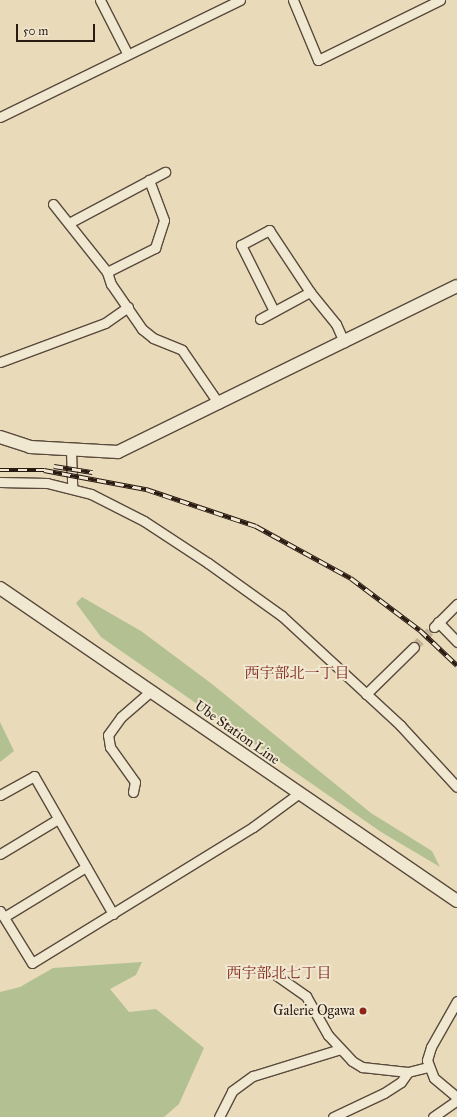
<!DOCTYPE html>
<html>
<head>
<meta charset="utf-8">
<style>
  body { margin:0 }
  #map { position:relative; width:457px; height:1117px; overflow:hidden; background:#e9dbba; font-family:"IM FELL Great Primer","Noto Serif JP",serif }
  div>[style] { position:absolute }
  .green>* { inset:0; background:#b3c192 }
  .street-tunnel>* { height:9px; margin-top:-4.5px; transform-origin:0; background:repeating-linear-gradient(90deg,#c3b498 0 9px,transparent 0 13.5px) }
  .roads { filter:drop-shadow(1px 0 #594a3c) drop-shadow(-1px 0 #594a3c) drop-shadow(0 1px #594a3c) drop-shadow(0 -1px #594a3c) }
  .street>* { height:9px; margin:-4.5px; padding:0 4.5px; transform-origin:4.5px; border-radius:4.5px; background:#f1e8d2 }
  .secondary>* { height:12px; margin:-6px; padding:0 6px; transform-origin:6px; border-radius:6px; background:#f1e8d2 }
  .rail>* { height:4.5px; margin-top:-2.25px; transform-origin:0; background:repeating-linear-gradient(90deg,#f1e8d2 0 9px,#291a12 0 18px); box-sizing:border-box; border-block:1px solid #291a12 }
  .dots>* { width:11px; height:11px; translate:-50% -50%; box-sizing:border-box; border:2px solid #f1e8d2; border-radius:50% }
  span { translate:-50% -50%; white-space:nowrap; text-align:center; line-height:1.15; -webkit-text-stroke:4px #f1e8d2; paint-order:stroke }
  .street-label { font-size:14px; color:#291a12 }
  .poi-label { font-size:14px; color:#291a12 }
  .right { translate:-100% -50%; text-align:right }
  .neighbourhood-label { font-size:15px; color:#7a1f14 }
  .scale { position:absolute; left:16px; top:24px; width:79px; height:18px; box-sizing:border-box; border:2px solid #291a12; border-top:0; padding-left:5px; font-size:12px; line-height:14px; white-space:nowrap; color:#291a12; -webkit-text-stroke:3px #f1e8d2; paint-order:stroke }
</style>
</head>
<body>
<div id="map">
  <div class="green">
    <div style="clip-path:polygon(82px 597px,141px 631px,212px 684px,371px 813px,432px 851px,440px 867px,381px 832px,101px 637px,76px 603px)"></div>
    <div style="clip-path:polygon(0 722px,14px 751px,0 762px)"></div>
    <div style="clip-path:polygon(142px 962px,136px 975px,110px 989px,129px 1012px,156px 1009px,204px 1048px,179px 1104px,164px 1117px,0 1117px,0 992px,20px 987px,53px 968px)"></div>
  </div>
  <div class="street-tunnel">
    <div style="left:414px;top:647px;width:28px;rotate:-45deg"></div>
  </div>
  <div class="roads">
    <div class="street">
      <div style="left:100px;top:0;width:59px;rotate:63deg"></div>
      <div style="left:293px;top:0;width:65px;rotate:67.4deg"></div>
      <div style="left:318px;top:60px;width:136px;rotate:-26.2deg"></div>
      <div style="left:0;top:117px;width:267px;rotate:-26deg"></div>
      <div style="left:53px;top:204px;width:87px;rotate:51.5deg"></div>
      <div style="left:107px;top:272px;width:13px;rotate:72deg"></div>
      <div style="left:111px;top:284px;width:55px;rotate:55.4deg"></div>
      <div style="left:142px;top:329px;width:14px;rotate:39deg"></div>
      <div style="left:153px;top:338px;width:31px;rotate:22deg"></div>
      <div style="left:182px;top:350px;width:65px;rotate:55.6deg"></div>
      <div style="left:69px;top:223px;width:109px;rotate:-28deg"></div>
      <div style="left:107px;top:272px;width:54px;rotate:-26.6deg"></div>
      <div style="left:155px;top:248px;width:29px;rotate:-72deg"></div>
      <div style="left:164px;top:220px;width:43px;rotate:-110.6deg"></div>
      <div style="left:274px;top:311px;width:74px;rotate:-116.6deg"></div>
      <div style="left:241px;top:245px;width:32px;rotate:-28deg"></div>
      <div style="left:269px;top:230px;width:74px;rotate:56.5deg"></div>
      <div style="left:310px;top:292px;width:41px;rotate:50.9deg"></div>
      <div style="left:336px;top:324px;width:20px;rotate:66deg"></div>
      <div style="left:260px;top:319px;width:57px;rotate:-28.4deg"></div>
      <div style="left:0;top:362px;width:112px;rotate:-20.4deg"></div>
      <div style="left:105px;top:323px;width:28px;rotate:-35deg"></div>
      <div style="left:71px;top:451px;width:37px;rotate:88deg"></div>
      <div style="left:0;top:482px;width:47px;rotate:1.2deg"></div>
      <div style="left:47px;top:483px;width:45px;rotate:14deg"></div>
      <div style="left:91px;top:494px;width:59px;rotate:27deg"></div>
      <div style="left:144px;top:521px;width:77px;rotate:33.3deg"></div>
      <div style="left:208px;top:563px;width:91px;rotate:35.6deg"></div>
      <div style="left:282px;top:616px;width:161px;rotate:42.7deg"></div>
      <div style="left:400px;top:725px;width:84px;rotate:47.4deg"></div>
      <div style="left:438px;top:622px;width:28px;rotate:46deg"></div>
      <div style="left:434px;top:627px;width:33px;rotate:-45deg"></div>
      <div style="left:366px;top:694px;width:67px;rotate:-44.4deg"></div>
      <div style="left:133px;top:792px;width:10px;rotate:-79deg"></div>
      <div style="left:135px;top:782px;width:43px;rotate:-125.5deg"></div>
      <div style="left:110px;top:747px;width:12px;rotate:-99deg"></div>
      <div style="left:108px;top:735px;width:22px;rotate:-54deg"></div>
      <div style="left:121px;top:717px;width:40px;rotate:-41deg"></div>
      <div style="left:0;top:795px;width:39px;rotate:-29deg"></div>
      <div style="left:34px;top:776px;width:159px;rotate:60.2deg"></div>
      <div style="left:0;top:854px;width:68px;rotate:-31.1deg"></div>
      <div style="left:0;top:911px;width:61px;rotate:58.4deg"></div>
      <div style="left:32px;top:963px;width:259px;rotate:-31.6deg"></div>
      <div style="left:253px;top:827px;width:56px;rotate:-36.3deg"></div>
      <div style="left:4px;top:917px;width:96px;rotate:-31.4deg"></div>
      <div style="left:276px;top:975px;width:37px;rotate:35deg"></div>
      <div style="left:306px;top:996px;width:45px;rotate:60.6deg"></div>
      <div style="left:328px;top:1035px;width:35px;rotate:47deg"></div>
      <div style="left:352px;top:1061px;width:12px;rotate:31deg"></div>
      <div style="left:362px;top:1067px;width:46px;rotate:6.2deg"></div>
      <div style="left:457px;top:1001px;width:53px;rotate:119.5deg"></div>
      <div style="left:431px;top:1047px;width:14px;rotate:107deg"></div>
      <div style="left:427px;top:1060px;width:19px;rotate:69deg"></div>
      <div style="left:434px;top:1078px;width:30px;rotate:40deg"></div>
      <div style="left:219px;top:1117px;width:29px;rotate:-63deg"></div>
      <div style="left:232px;top:1091px;width:26px;rotate:-36deg"></div>
      <div style="left:253px;top:1076px;width:91px;rotate:-17.2deg"></div>
      <div style="left:333px;top:1117px;width:56px;rotate:-25.2deg"></div>
      <div style="left:384px;top:1093px;width:20px;rotate:-33deg"></div>
      <div style="left:401px;top:1082px;width:12px;rotate:-55deg"></div>
      <div style="left:408px;top:1072px;width:21px;rotate:-14deg"></div>
      <div style="left:433px;top:1117px;width:29px;rotate:-35deg"></div>
    </div>
    <div class="secondary">
      <div style="left:0;top:437px;width:32px;rotate:18deg"></div>
      <div style="left:30px;top:447px;width:88px;rotate:3.3deg"></div>
      <div style="left:118px;top:452px;width:377px;rotate:-26.1deg"></div>
      <div style="left:0;top:588px;width:554px;rotate:34.41deg"></div>
    </div>
  </div>
  <div class="rail">
    <div style="left:54px;top:466px;width:39px;rotate:9deg"></div>
    <div style="left:0;top:470px;width:44px"></div>
    <div style="left:44px;top:470px;width:104px;rotate:10.6deg"></div>
    <div style="left:146px;top:489px;width:116px;rotate:18.6deg"></div>
    <div style="left:256px;top:526px;width:108px;rotate:28.7deg"></div>
    <div style="left:351px;top:578px;width:86px;rotate:37deg"></div>
    <div style="left:420px;top:630px;width:51px;rotate:43.4deg"></div>
  </div>
  <div class="dots">
    <div style="left:363px;top:1011px;background:#8f2418"></div>
  </div>
  <div class="street-label">
    <span style="left:237px;top:733px;rotate:35deg">Ube Station Line</span>
  </div>
  <div class="poi-label">
    <span class="right" style="left:355px;top:1011px">Galerie Ogawa</span>
  </div>
  <div class="neighbourhood-label">
    <span style="left:297px;top:674px">西宇部北一丁目</span>
    <span style="left:279px;top:974px">西宇部北七丁目</span>
  </div>
  <div class="scale">50 m</div>
</div>
</body>
</html>
